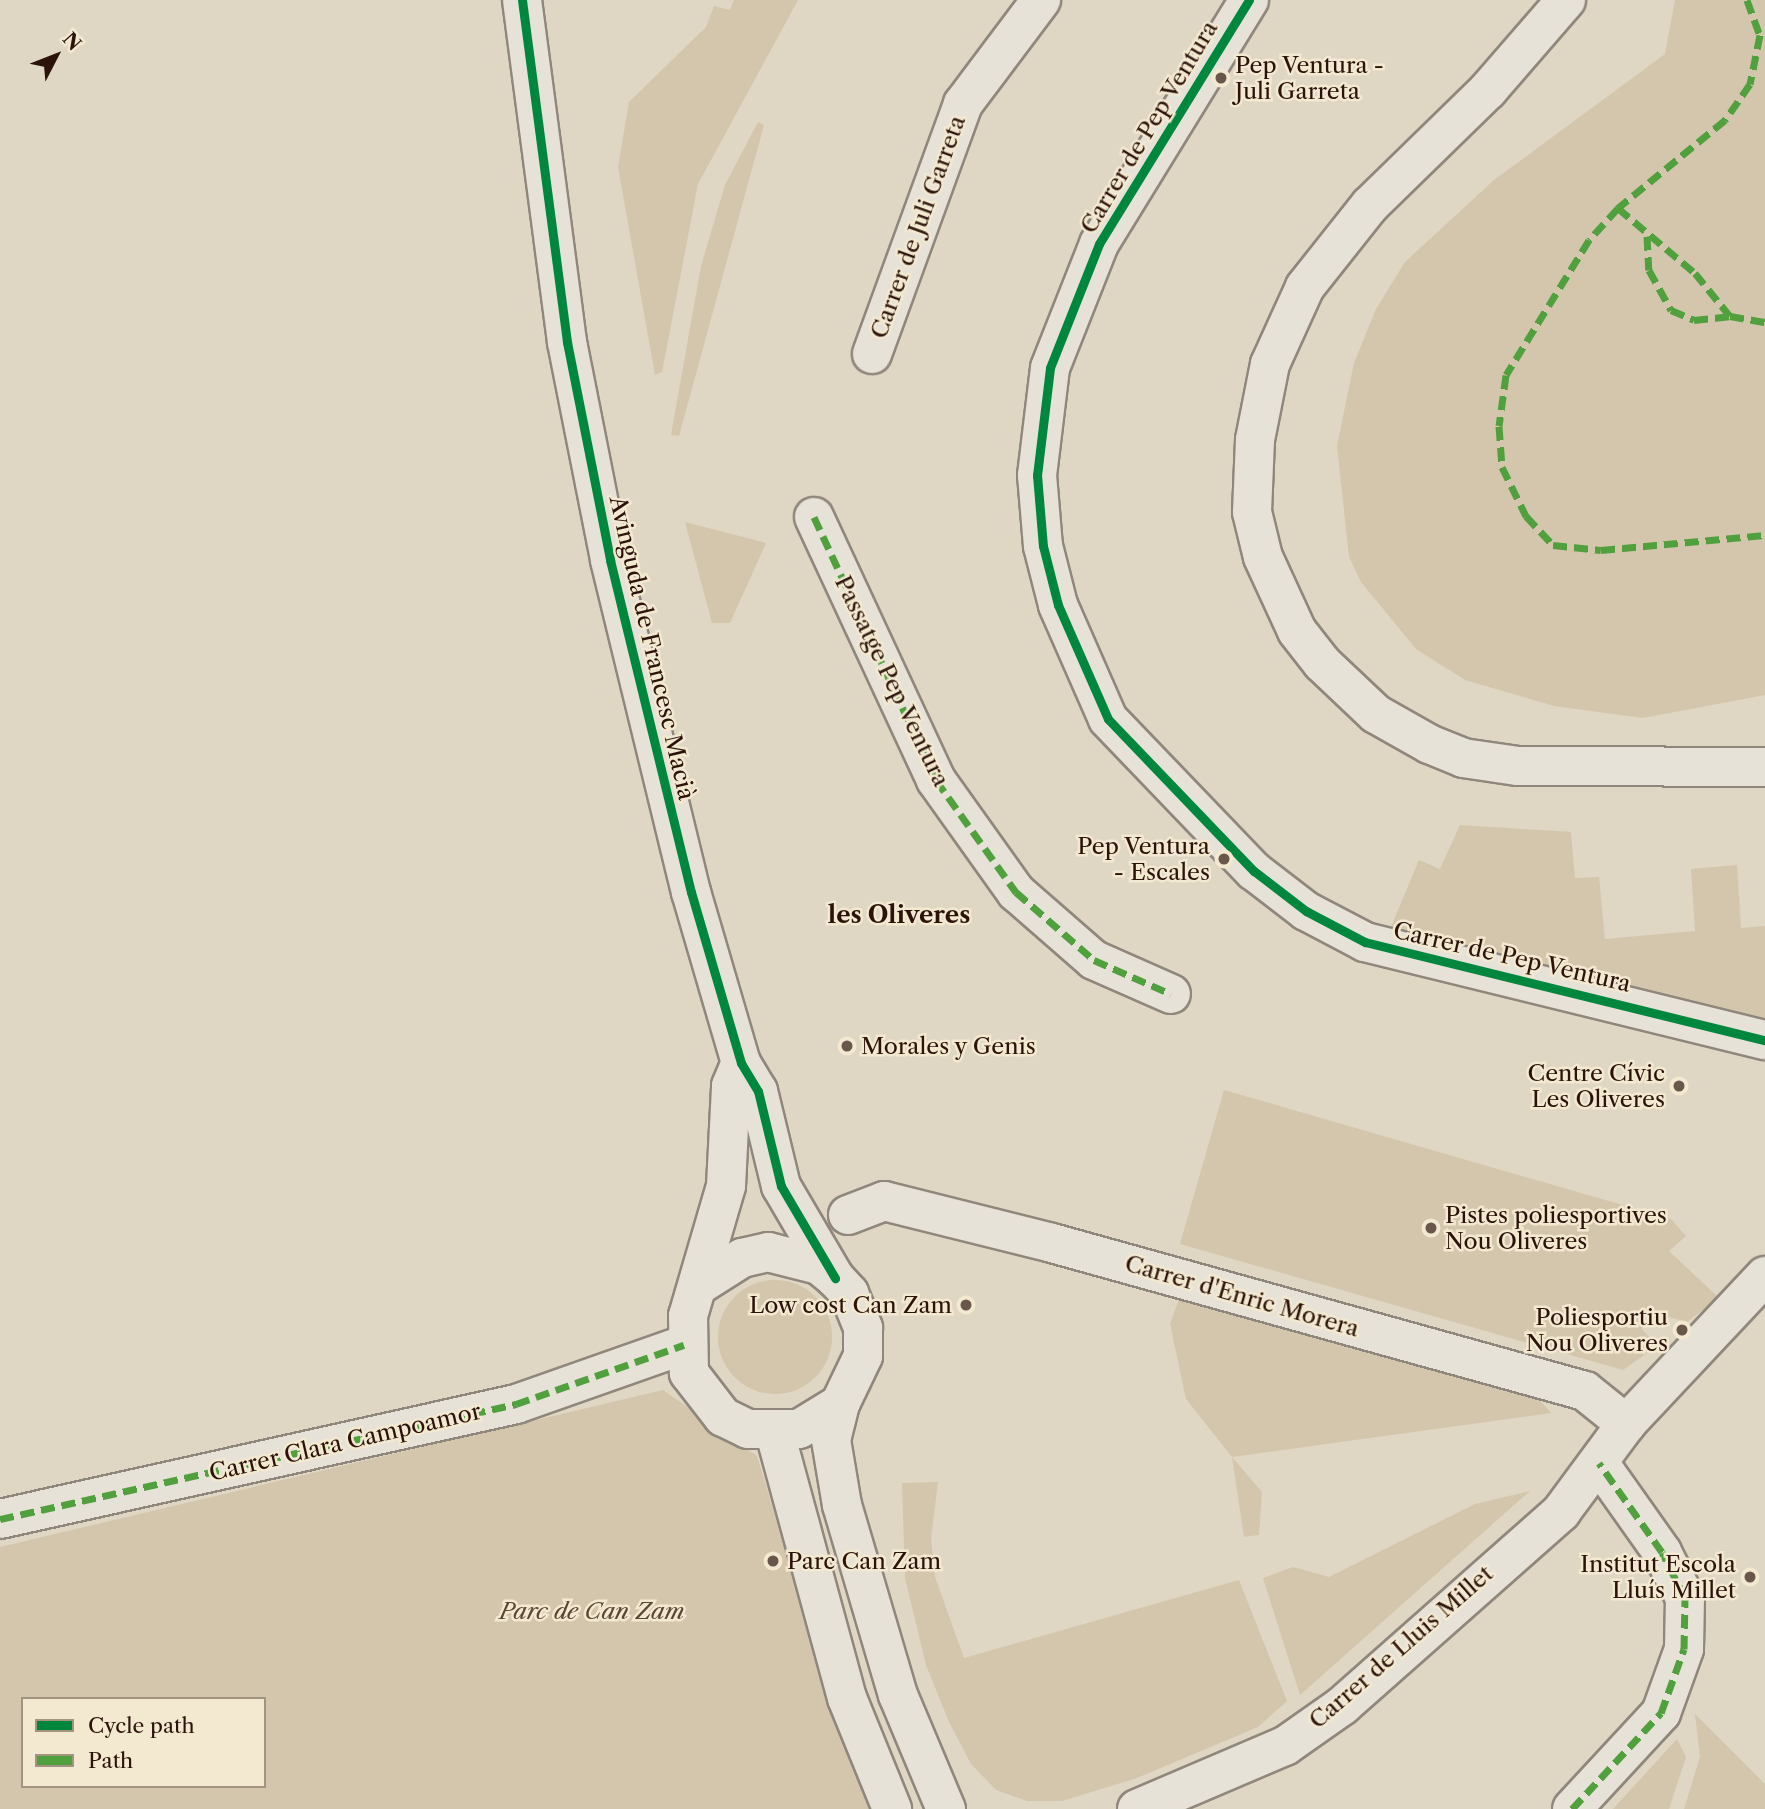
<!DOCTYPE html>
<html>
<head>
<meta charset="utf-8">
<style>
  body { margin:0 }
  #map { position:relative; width:1765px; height:1809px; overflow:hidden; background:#dfd6c3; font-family:"Libre Caslon Text",serif }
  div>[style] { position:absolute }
  .green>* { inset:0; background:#d4c6ac }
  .round { border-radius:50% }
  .roads { filter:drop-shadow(2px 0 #90877c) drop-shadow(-2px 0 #90877c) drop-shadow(0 2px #90877c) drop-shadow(0 -2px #90877c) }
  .minor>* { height:38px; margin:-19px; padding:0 19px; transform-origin:19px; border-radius:19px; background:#e7e2d7 }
  .quiet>* { height:7px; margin-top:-3.5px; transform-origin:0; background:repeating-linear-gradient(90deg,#51a03e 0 14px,transparent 0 21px) }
  .cycleway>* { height:9px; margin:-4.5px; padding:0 4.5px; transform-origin:4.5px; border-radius:4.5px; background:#00873e }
  .dots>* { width:19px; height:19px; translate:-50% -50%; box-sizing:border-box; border:4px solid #f3e8d0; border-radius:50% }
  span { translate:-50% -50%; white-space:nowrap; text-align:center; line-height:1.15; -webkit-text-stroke:5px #f3e8d0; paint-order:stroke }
  .poi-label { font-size:23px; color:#2b130a }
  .left { translate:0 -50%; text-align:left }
  .right { translate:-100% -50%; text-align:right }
  .street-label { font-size:23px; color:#2b130a }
  .park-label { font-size:23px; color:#5b4535; font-style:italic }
  .neighbourhood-label { font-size:24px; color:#2b130a; font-weight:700 }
  .legend { position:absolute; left:21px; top:1697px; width:245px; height:91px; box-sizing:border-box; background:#f3e8d0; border:2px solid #a39381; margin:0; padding:9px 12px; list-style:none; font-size:21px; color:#2b130a }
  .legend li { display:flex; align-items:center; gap:14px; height:35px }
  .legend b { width:35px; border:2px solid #a39381 }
  .north { position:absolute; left:21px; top:21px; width:70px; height:70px; -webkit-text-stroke:5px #f3e8d0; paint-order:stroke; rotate:48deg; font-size:19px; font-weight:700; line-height:28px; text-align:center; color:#2b130a }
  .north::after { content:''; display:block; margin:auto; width:24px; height:32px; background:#2b130a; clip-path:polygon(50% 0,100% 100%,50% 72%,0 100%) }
</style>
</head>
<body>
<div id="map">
  <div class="green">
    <div style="clip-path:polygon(734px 0,798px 0,698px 184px,662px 372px,655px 375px,618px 167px,629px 102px,706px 27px,714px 6px,730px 10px)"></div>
    <div style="clip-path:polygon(1675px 0,1765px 0,1765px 695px,1643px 718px,1554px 706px,1465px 680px,1416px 649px,1361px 582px,1349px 557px,1337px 446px,1354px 363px,1376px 309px,1405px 262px,1494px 180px,1665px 54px)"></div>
    <div style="clip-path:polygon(758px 122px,764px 125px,679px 436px,671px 435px,701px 266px,725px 185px)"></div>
    <div style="clip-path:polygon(685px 522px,766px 543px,730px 623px,712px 623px)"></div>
    <div style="clip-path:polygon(1460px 825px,1571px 832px,1575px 878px,1599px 877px,1605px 939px,1695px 931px,1691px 869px,1737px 865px,1741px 928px,1765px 926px,1765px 1023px,1388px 934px,1419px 860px,1440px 869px)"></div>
    <div style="clip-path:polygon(1224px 1090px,1671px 1219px,1686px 1236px,1669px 1251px,1719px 1298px,1687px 1322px,1647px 1311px,1642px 1329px,1657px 1346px,1623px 1370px,1180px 1244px)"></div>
    <div class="round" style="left:718px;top:1280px;width:114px;height:114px"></div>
    <div style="clip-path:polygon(1179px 1299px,1537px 1397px,1551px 1413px,1232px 1457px,1262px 1492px,1259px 1535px,1244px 1537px,1232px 1457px,1186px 1399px,1170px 1324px)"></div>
    <div style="clip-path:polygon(evenodd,663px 1390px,757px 1456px,838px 1721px,875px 1809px,0 1809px,0 1547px,663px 1390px,23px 1699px,264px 1699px,264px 1786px,23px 1786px,23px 1699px)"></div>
    <div style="clip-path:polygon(938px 1482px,931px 1539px,935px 1577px,964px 1658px,1239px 1580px,1287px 1701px,1258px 1727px,1137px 1778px,1062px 1801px,1027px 1801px,996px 1790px,971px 1764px,949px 1722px,926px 1665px,905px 1578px,902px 1483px)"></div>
    <div style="clip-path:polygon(1530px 1491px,1300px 1695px,1263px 1578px,1293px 1567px,1329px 1577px,1475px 1504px)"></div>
    <div style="clip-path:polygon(1695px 1714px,1765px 1784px,1765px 1809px,1684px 1809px,1700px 1757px)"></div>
    <div style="clip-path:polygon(1677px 1739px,1686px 1757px,1669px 1809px,1613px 1809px)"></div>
  </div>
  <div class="roads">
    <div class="minor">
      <div style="left:522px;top:0;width:345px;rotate:82.5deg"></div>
      <div style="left:567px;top:342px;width:222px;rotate:78.8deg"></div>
      <div style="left:610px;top:560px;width:342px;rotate:76.3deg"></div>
      <div style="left:691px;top:892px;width:178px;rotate:73.7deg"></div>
      <div style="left:741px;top:1063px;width:33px;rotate:59deg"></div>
      <div style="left:758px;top:1091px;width:98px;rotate:76.4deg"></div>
      <div style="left:781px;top:1186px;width:107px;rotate:59.6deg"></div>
      <div style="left:1249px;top:0;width:286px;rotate:121.6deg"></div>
      <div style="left:1099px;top:244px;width:133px;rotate:111.6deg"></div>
      <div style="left:1050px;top:368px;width:108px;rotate:96.9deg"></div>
      <div style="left:1037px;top:475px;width:71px;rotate:85.2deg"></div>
      <div style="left:1043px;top:546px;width:61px;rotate:75.7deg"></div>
      <div style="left:1058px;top:605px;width:124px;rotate:66.3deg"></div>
      <div style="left:1108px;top:719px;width:211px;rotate:46.2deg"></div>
      <div style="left:1254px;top:871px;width:66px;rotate:37.6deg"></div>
      <div style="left:1306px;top:911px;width:67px;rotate:27.7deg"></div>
      <div style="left:1365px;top:942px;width:412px;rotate:13.8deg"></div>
      <div style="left:1566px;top:0;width:119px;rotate:130.9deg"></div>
      <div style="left:1488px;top:90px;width:165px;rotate:135.7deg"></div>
      <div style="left:1370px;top:205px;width:105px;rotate:128.4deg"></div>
      <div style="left:1305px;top:287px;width:85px;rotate:114.4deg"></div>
      <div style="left:1270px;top:364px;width:77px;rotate:101.2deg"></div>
      <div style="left:1255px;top:440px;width:72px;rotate:92.4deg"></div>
      <div style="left:1252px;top:512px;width:46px;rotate:76.3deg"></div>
      <div style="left:1263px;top:557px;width:81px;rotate:65.3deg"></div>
      <div style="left:1297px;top:631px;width:41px;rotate:52deg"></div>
      <div style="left:1322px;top:663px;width:74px;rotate:43.4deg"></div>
      <div style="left:1376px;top:714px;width:61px;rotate:29.5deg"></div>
      <div style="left:1429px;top:744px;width:37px;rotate:22deg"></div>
      <div style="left:1463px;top:758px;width:56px;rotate:8.3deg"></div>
      <div style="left:1518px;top:766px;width:247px;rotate:0.2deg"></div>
      <div style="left:872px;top:354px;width:266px;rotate:-70deg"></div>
      <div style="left:963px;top:104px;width:130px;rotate:-53.1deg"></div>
      <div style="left:814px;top:517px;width:290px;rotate:65.1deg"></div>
      <div style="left:936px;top:780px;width:138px;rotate:54.5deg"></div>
      <div style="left:1016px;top:892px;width:103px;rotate:41.1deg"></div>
      <div style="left:1094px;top:960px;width:84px;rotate:23.8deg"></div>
      <div style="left:848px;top:1215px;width:39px;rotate:-21deg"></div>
      <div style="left:884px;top:1201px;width:173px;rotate:14deg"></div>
      <div style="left:1052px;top:1243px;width:553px;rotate:15.52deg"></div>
      <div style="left:1585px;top:1391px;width:53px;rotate:38.8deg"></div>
      <div style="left:701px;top:1284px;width:49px;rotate:-32.4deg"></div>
      <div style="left:742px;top:1258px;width:27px;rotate:-13deg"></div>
      <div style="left:768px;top:1252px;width:53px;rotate:14.3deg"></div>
      <div style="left:819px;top:1265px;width:21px;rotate:39deg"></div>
      <div style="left:835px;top:1278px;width:21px;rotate:47deg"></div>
      <div style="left:849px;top:1293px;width:38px;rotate:68deg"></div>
      <div style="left:863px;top:1328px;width:28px;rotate:90deg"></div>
      <div style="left:863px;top:1356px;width:53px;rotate:115.6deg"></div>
      <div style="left:840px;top:1404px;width:48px;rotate:148.6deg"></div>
      <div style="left:799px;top:1429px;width:51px;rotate:180deg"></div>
      <div style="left:748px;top:1429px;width:28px;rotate:-154deg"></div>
      <div style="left:723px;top:1417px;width:56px;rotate:-127.7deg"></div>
      <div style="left:689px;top:1373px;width:57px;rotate:-91deg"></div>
      <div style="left:688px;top:1316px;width:135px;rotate:-73.7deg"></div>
      <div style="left:726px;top:1186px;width:100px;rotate:-87.1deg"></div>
      <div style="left:731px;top:1086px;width:25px;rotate:-67deg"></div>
      <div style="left:840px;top:1404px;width:37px;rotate:104deg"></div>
      <div style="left:831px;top:1440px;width:66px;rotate:80.4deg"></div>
      <div style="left:842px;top:1505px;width:198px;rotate:73.6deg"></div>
      <div style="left:898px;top:1695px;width:124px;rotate:67.2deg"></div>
      <div style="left:775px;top:1433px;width:275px;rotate:74.8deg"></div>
      <div style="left:847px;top:1698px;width:120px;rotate:67.9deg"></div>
      <div style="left:0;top:1519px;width:529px;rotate:-12.56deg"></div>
      <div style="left:516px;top:1404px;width:178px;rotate:-19.4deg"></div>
      <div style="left:1137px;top:1809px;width:161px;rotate:-23.1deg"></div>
      <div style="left:1285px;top:1746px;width:70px;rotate:-35.1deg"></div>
      <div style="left:1342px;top:1706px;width:293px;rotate:-41.5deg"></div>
      <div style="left:1561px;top:1512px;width:109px;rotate:-53.5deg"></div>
      <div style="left:1626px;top:1424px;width:203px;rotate:-46.8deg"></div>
      <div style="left:1572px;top:1809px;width:131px;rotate:-47.2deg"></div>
      <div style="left:1661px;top:1713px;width:68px;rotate:-70.2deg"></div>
      <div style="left:1684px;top:1649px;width:51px;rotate:-88.9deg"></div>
      <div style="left:1685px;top:1598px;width:51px;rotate:-116.6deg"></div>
      <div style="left:1662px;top:1552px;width:109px;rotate:-125.3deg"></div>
    </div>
  </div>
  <div class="quiet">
    <div style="left:1747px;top:0;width:37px;rotate:70deg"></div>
    <div style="left:1760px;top:35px;width:50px;rotate:101.5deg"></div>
    <div style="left:1750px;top:84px;width:44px;rotate:124.8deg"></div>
    <div style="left:1725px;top:120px;width:139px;rotate:140.6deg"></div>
    <div style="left:1618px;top:208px;width:43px;rotate:132.2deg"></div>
    <div style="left:1589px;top:240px;width:158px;rotate:121.6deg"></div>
    <div style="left:1506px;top:375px;width:51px;rotate:97.8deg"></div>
    <div style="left:1499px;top:426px;width:41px;rotate:85.8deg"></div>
    <div style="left:1502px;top:467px;width:55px;rotate:63.9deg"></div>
    <div style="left:1526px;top:516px;width:40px;rotate:47deg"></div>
    <div style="left:1553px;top:545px;width:48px;rotate:5.9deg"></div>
    <div style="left:1601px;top:550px;width:165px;rotate:-5.2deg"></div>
    <div style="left:1618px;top:208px;width:101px;rotate:40.2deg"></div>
    <div style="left:1695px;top:273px;width:55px;rotate:50.9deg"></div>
    <div style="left:1730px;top:316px;width:36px;rotate:10deg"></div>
    <div style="left:1647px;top:236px;width:34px;rotate:87deg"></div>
    <div style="left:1649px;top:270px;width:46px;rotate:61.2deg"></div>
    <div style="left:1671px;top:310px;width:25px;rotate:23deg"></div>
    <div style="left:1694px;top:320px;width:36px;rotate:-6deg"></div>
    <div style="left:814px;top:517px;width:290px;rotate:65.1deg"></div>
    <div style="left:936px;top:780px;width:138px;rotate:54.5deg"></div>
    <div style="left:1016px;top:892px;width:103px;rotate:41.1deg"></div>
    <div style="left:1094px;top:960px;width:84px;rotate:23.8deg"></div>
    <div style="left:0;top:1519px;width:529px;rotate:-12.56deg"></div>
    <div style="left:516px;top:1404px;width:178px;rotate:-19.4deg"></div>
    <div style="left:1572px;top:1809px;width:131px;rotate:-47.2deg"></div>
    <div style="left:1661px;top:1713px;width:68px;rotate:-70.2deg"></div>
    <div style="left:1684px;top:1649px;width:51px;rotate:-88.9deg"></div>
    <div style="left:1685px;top:1598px;width:51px;rotate:-116.6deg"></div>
    <div style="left:1662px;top:1552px;width:109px;rotate:-125.3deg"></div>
  </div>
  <div class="cycleway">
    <div style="left:522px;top:0;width:345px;rotate:82.5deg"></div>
    <div style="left:567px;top:342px;width:222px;rotate:78.8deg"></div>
    <div style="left:610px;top:560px;width:342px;rotate:76.3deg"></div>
    <div style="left:691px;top:892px;width:178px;rotate:73.7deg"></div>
    <div style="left:741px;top:1063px;width:33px;rotate:59deg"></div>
    <div style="left:758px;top:1091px;width:98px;rotate:76.4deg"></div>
    <div style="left:781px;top:1186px;width:107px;rotate:59.6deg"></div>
    <div style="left:1249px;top:0;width:286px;rotate:121.6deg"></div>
    <div style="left:1099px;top:244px;width:133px;rotate:111.6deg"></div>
    <div style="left:1050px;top:368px;width:108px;rotate:96.9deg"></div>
    <div style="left:1037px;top:475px;width:71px;rotate:85.2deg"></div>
    <div style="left:1043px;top:546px;width:61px;rotate:75.7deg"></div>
    <div style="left:1058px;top:605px;width:124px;rotate:66.3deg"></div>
    <div style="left:1108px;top:719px;width:211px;rotate:46.2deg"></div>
    <div style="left:1254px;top:871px;width:66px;rotate:37.6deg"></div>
    <div style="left:1306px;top:911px;width:67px;rotate:27.7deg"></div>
    <div style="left:1365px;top:942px;width:412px;rotate:13.8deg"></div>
  </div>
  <div class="dots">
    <div style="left:1221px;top:78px;background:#6a574b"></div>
    <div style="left:1224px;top:859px;background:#6a574b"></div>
    <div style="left:847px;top:1046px;background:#6a574b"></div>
    <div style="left:1679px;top:1086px;background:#6a574b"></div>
    <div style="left:1431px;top:1228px;background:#6a574b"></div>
    <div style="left:966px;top:1305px;background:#6a574b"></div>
    <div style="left:1682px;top:1330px;background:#6a574b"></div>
    <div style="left:773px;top:1561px;background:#6a574b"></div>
    <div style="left:1750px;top:1577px;background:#6a574b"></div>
  </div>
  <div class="poi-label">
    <span class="left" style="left:1235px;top:78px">Pep Ventura -<br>Juli Garreta</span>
    <span class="right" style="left:1210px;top:859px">Pep Ventura<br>- Escales</span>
    <span class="left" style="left:861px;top:1046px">Morales y Genis</span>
    <span class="right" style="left:1665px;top:1086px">Centre Cívic<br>Les Oliveres</span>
    <span class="left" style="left:1445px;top:1228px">Pistes poliesportives<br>Nou Oliveres</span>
    <span class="right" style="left:952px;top:1305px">Low cost Can Zam</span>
    <span class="right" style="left:1668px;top:1330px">Poliesportiu<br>Nou Oliveres</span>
    <span class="left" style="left:787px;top:1561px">Parc Can Zam</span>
    <span class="right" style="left:1736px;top:1577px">Institut Escola<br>Lluís Millet</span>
  </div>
  <div class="street-label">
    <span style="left:1149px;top:127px;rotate:-59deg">Carrer de Pep Ventura</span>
    <span style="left:918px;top:227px;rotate:-70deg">Carrer de Juli Garreta</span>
    <span style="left:652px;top:648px;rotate:77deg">Avinguda de Francesc Macià</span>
    <span style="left:892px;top:681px;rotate:64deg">Passatge Pep Ventura</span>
    <span style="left:1512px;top:957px;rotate:13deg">Carrer de Pep Ventura</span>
    <span style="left:1242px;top:1296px;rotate:16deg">Carrer d'Enric Morera</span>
    <span style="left:345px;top:1442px;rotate:-13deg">Carrer Clara Campoamor</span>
    <span style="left:1401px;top:1647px;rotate:-41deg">Carrer de Lluis Millet</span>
  </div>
  <div class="park-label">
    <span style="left:592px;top:1611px">Parc de Can Zam</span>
  </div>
  <div class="neighbourhood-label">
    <span style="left:899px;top:915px">les Oliveres</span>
  </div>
  <ul class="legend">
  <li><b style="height:9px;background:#00873e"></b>Cycle path</li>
  <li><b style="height:9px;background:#51a03e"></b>Path</li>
  </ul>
  <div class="north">N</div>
</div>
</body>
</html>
